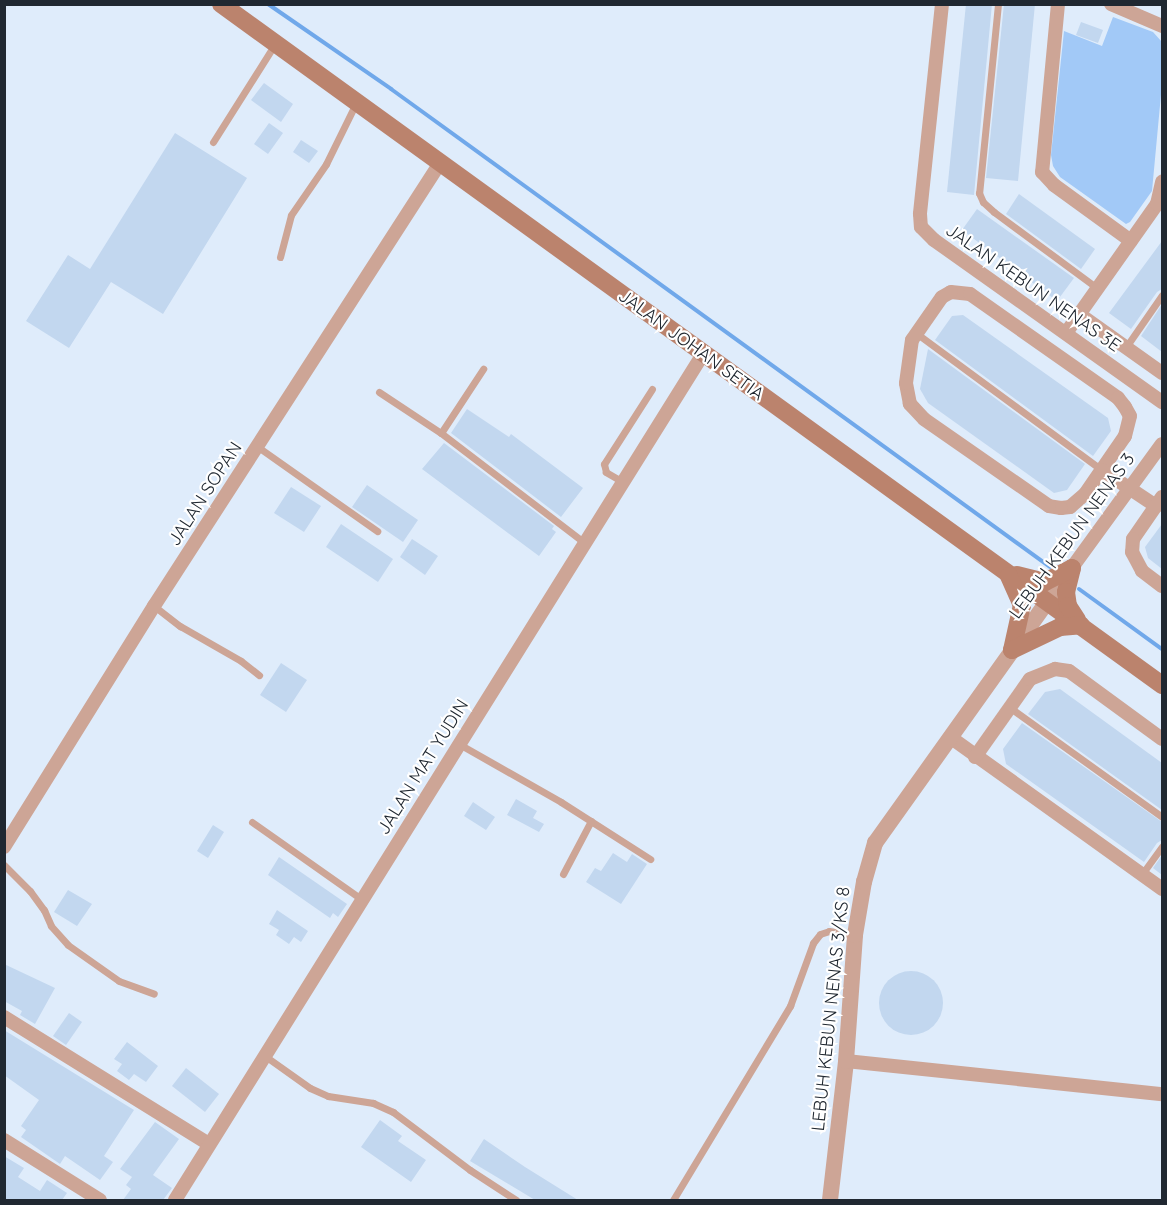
<!DOCTYPE html>
<html>
<head>
<meta charset="utf-8">
<style>
  body { margin:0 }
  #map { position:relative; width:1167px; height:1205px; overflow:hidden; background:#dfecfb; font-family:Quicksand,sans-serif }
  div>[style] { position:absolute }
  .green>* { inset:0; background:#a2c9f7 }
  .stream>* { height:4px; margin:-2px; padding:0 2px; transform-origin:2px; border-radius:2px; background:#70a8ea }
  .building>* { inset:0; background:#c2d7ef }
  .round { border-radius:50% }
  .service>* { height:7px; margin:-3.5px; padding:0 3.5px; transform-origin:3.5px; border-radius:3.5px; background:#cda596 }
  .minor>* { height:14px; margin:-7px; padding:0 7px; transform-origin:7px; border-radius:7px; background:#cda596 }
  .tertiary>* { height:16px; margin:-8px; padding:0 8px; transform-origin:8px; border-radius:8px; background:#cda596 }
  .secondary>* { height:18px; margin:-9px; padding:0 9px; transform-origin:9px; border-radius:9px; background:#bb836d }
  span { translate:-50% -50%; white-space:nowrap; text-align:center; line-height:1.15; -webkit-text-stroke:4.5px #fff; paint-order:stroke }
  .street-label { font-size:18px; color:#202831 }
  .frame { position:absolute; inset:0; border:6px solid #202831; pointer-events:none }
</style>
</head>
<body>
<div id="map">
  <div class="green">
    <div style="clip-path:polygon(1113px 17px,1153px 32px,1162px 42px,1162px 84px,1152px 191px,1130px 222px,1126px 224px,1060px 177px,1053px 166px,1051px 155px,1064px 31px,1102px 46px)"></div>
  </div>
  <div class="stream">
    <div style="left:268px;top:4px;width:150px;rotate:34.6deg"></div>
    <div style="left:391px;top:89px;width:814px;rotate:35.95deg"></div>
    <div style="left:1079px;top:589px;width:102px;rotate:35.9deg"></div>
  </div>
  <div class="building">
    <div style="clip-path:polygon(966px 4px,992px 4px,974px 195px,947px 192px)"></div>
    <div style="clip-path:polygon(1004px 4px,1035px 4px,1018px 181px,986px 178px)"></div>
    <div style="clip-path:polygon(1081px 22px,1103px 30px,1098px 43px,1076px 35px)"></div>
    <div style="clip-path:polygon(264px 83px,293px 104px,281px 122px,251px 100px)"></div>
    <div style="clip-path:polygon(269px 123px,283px 133px,268px 154px,254px 144px)"></div>
    <div style="clip-path:polygon(175px 133px,247px 178px,163px 314px,111px 282px,69px 348px,26px 321px,68px 255px,90px 269px)"></div>
    <div style="clip-path:polygon(301px 140px,318px 151px,309px 163px,293px 152px)"></div>
    <div style="clip-path:polygon(1019px 194px,1095px 249px,1081px 269px,1006px 214px)"></div>
    <div style="clip-path:polygon(977px 209px,1074px 278px,1057px 301px,962px 230px)"></div>
    <div style="clip-path:polygon(1162px 241px,1162px 289px,1157px 292px,1131px 329px,1109px 313px)"></div>
    <div style="clip-path:polygon(1162px 304px,1162px 352px,1141px 336px)"></div>
    <div style="clip-path:polygon(963px 315px,1108px 418px,1111px 431px,1093px 456px,935px 340px,952px 316px)"></div>
    <div style="clip-path:polygon(928px 349px,1085px 464px,1067px 490px,1054px 493px,928px 403px,920px 389px)"></div>
    <div style="clip-path:polygon(467px 409px,509px 437px,511px 434px,583px 488px,561px 517px,451px 433px)"></div>
    <div style="clip-path:polygon(444px 443px,554px 526px,552px 529px,556px 532px,539px 556px,422px 469px)"></div>
    <div style="clip-path:polygon(367px 485px,418px 520px,403px 542px,352px 507px)"></div>
    <div style="clip-path:polygon(291px 487px,321px 506px,304px 532px,274px 513px)"></div>
    <div style="clip-path:polygon(341px 524px,393px 559px,378px 582px,326px 547px)"></div>
    <div style="clip-path:polygon(1162px 524px,1162px 569px,1148px 558px,1145px 547px)"></div>
    <div style="clip-path:polygon(412px 539px,438px 556px,425px 575px,400px 557px)"></div>
    <div style="clip-path:polygon(281px 663px,307px 680px,286px 712px,260px 695px)"></div>
    <div style="clip-path:polygon(1060px 689px,1162px 763px,1162px 810px,1028px 714px,1045px 692px)"></div>
    <div style="clip-path:polygon(1022px 723px,1162px 822px,1162px 840px,1157px 843px,1144px 862px,1006px 764px,1003px 749px)"></div>
    <div style="clip-path:polygon(516px 799px,537px 811px,533px 818px,544px 824px,539px 832px,507px 815px)"></div>
    <div style="clip-path:polygon(473px 802px,495px 817px,486px 830px,464px 816px)"></div>
    <div style="clip-path:polygon(213px 825px,224px 832px,208px 858px,197px 851px)"></div>
    <div style="clip-path:polygon(613px 853px,627px 862px,632px 854px,647px 864px,621px 904px,586px 882px,595px 868px,601px 871px)"></div>
    <div style="clip-path:polygon(1162px 855px,1162px 875px,1153px 868px)"></div>
    <div style="clip-path:polygon(279px 857px,347px 904px,338px 917px,333px 913px,330px 918px,268px 875px)"></div>
    <div style="clip-path:polygon(68px 890px,92px 904px,77px 926px,54px 912px)"></div>
    <div style="clip-path:polygon(277px 910px,308px 931px,301px 942px,294px 937px,289px 944px,276px 935px,279px 930px,269px 924px)"></div>
    <div style="clip-path:polygon(4px 964px,55px 988px,35px 1024px,20px 1015px,22px 1011px,4px 1001px)"></div>
    <div class="round" style="left:879px;top:971px;width:64px;height:64px"></div>
    <div style="clip-path:polygon(69px 1013px,82px 1022px,66px 1045px,53px 1036px)"></div>
    <div style="clip-path:polygon(4px 1030px,134px 1110px,104px 1156px,113px 1162px,100px 1180px,65px 1156px,60px 1164px,21px 1137px,26px 1130px,21px 1126px,39px 1100px,4px 1075px)"></div>
    <div style="clip-path:polygon(127px 1042px,158px 1066px,146px 1082px,134px 1074px,129px 1080px,117px 1071px,122px 1064px,114px 1059px)"></div>
    <div style="clip-path:polygon(186px 1068px,219px 1094px,205px 1112px,172px 1086px)"></div>
    <div style="clip-path:polygon(380px 1120px,402px 1136px,398px 1141px,426px 1160px,411px 1182px,361px 1147px)"></div>
    <div style="clip-path:polygon(155px 1122px,179px 1139px,153px 1175px,172px 1188px,163px 1200px,123px 1200px,131px 1189px,126px 1185px,132px 1177px,120px 1169px)"></div>
    <div style="clip-path:polygon(484px 1139px,525px 1167px,578px 1200px,535px 1200px,470px 1161px)"></div>
    <div style="clip-path:polygon(4px 1156px,24px 1168px,18px 1177px,40px 1191px,47px 1180px,67px 1193px,62px 1200px,4px 1200px)"></div>
  </div>
  <div class="service">
    <div style="left:998px;top:4px;width:190px;rotate:95.7deg"></div>
    <div style="left:979px;top:193px;width:10px;rotate:66deg"></div>
    <div style="left:983px;top:202px;width:15px;rotate:42deg"></div>
    <div style="left:994px;top:212px;width:128px;rotate:36.4deg"></div>
    <div style="left:213px;top:142px;width:116px;rotate:-57.7deg"></div>
    <div style="left:280px;top:257px;width:43px;rotate:-75.3deg"></div>
    <div style="left:291px;top:215px;width:62px;rotate:-55.5deg"></div>
    <div style="left:326px;top:164px;width:68px;rotate:-63.8deg"></div>
    <div style="left:916px;top:333px;width:231px;rotate:36.4deg"></div>
    <div style="left:1126px;top:347px;width:63px;rotate:-55.3deg"></div>
    <div style="left:379px;top:392px;width:74px;rotate:33.5deg"></div>
    <div style="left:441px;top:433px;width:181px;rotate:37.4deg"></div>
    <div style="left:441px;top:433px;width:77px;rotate:-56.7deg"></div>
    <div style="left:258px;top:447px;width:146px;rotate:35.2deg"></div>
    <div style="left:623px;top:482px;width:20px;rotate:-150deg"></div>
    <div style="left:606px;top:472px;width:8px;rotate:-104deg"></div>
    <div style="left:604px;top:464px;width:89px;rotate:-57.4deg"></div>
    <div style="left:154px;top:606px;width:33px;rotate:38deg"></div>
    <div style="left:180px;top:626px;width:70px;rotate:29.8deg"></div>
    <div style="left:241px;top:661px;width:23px;rotate:38deg"></div>
    <div style="left:1009px;top:707px;width:188px;rotate:35.7deg"></div>
    <div style="left:459px;top:744px;width:117px;rotate:29.6deg"></div>
    <div style="left:561px;top:802px;width:106px;rotate:32.6deg"></div>
    <div style="left:252px;top:822px;width:133px;rotate:35.2deg"></div>
    <div style="left:4px;top:865px;width:37px;rotate:45deg"></div>
    <div style="left:30px;top:891px;width:24px;rotate:54deg"></div>
    <div style="left:44px;top:910px;width:17px;rotate:66deg"></div>
    <div style="left:51px;top:926px;width:25px;rotate:48deg"></div>
    <div style="left:68px;top:945px;width:62px;rotate:35.2deg"></div>
    <div style="left:119px;top:981px;width:37px;rotate:20deg"></div>
    <div style="left:563px;top:874px;width:60px;rotate:-62.2deg"></div>
    <div style="left:1142px;top:874px;width:34px;rotate:-54deg"></div>
    <div style="left:265px;top:1056px;width:55px;rotate:35.4deg"></div>
    <div style="left:310px;top:1088px;width:20px;rotate:24deg"></div>
    <div style="left:328px;top:1096px;width:46px;rotate:8.8deg"></div>
    <div style="left:373px;top:1103px;width:22px;rotate:24deg"></div>
    <div style="left:393px;top:1112px;width:96px;rotate:37deg"></div>
    <div style="left:470px;top:1170px;width:55px;rotate:33.1deg"></div>
    <div style="left:673px;top:1200px;width:227px;rotate:-58.9deg"></div>
    <div style="left:790px;top:1006px;width:67px;rotate:-69.9deg"></div>
    <div style="left:813px;top:943px;width:11px;rotate:-52deg"></div>
    <div style="left:820px;top:934px;width:9px;rotate:-18deg"></div>
    <div style="left:829px;top:931px;width:26px;rotate:9deg"></div>
  </div>
  <div class="minor">
    <div style="left:942px;top:4px;width:211px;rotate:96deg"></div>
    <div style="left:920px;top:214px;width:13px;rotate:86deg"></div>
    <div style="left:921px;top:227px;width:18px;rotate:45deg"></div>
    <div style="left:934px;top:240px;width:280px;rotate:35.4deg"></div>
    <div style="left:1058px;top:4px;width:169px;rotate:95.4deg"></div>
    <div style="left:1042px;top:172px;width:18px;rotate:47deg"></div>
    <div style="left:1054px;top:185px;width:95px;rotate:36deg"></div>
    <div style="left:1111px;top:4px;width:56px;rotate:23.3deg"></div>
    <div style="left:951px;top:292px;width:19px;rotate:6deg"></div>
    <div style="left:970px;top:294px;width:181px;rotate:35.1deg"></div>
    <div style="left:1118px;top:398px;width:11px;rotate:52deg"></div>
    <div style="left:1125px;top:407px;width:10px;rotate:61deg"></div>
    <div style="left:1130px;top:416px;width:21px;rotate:104deg"></div>
    <div style="left:1125px;top:436px;width:70px;rotate:124.6deg"></div>
    <div style="left:1085px;top:494px;width:20px;rotate:139deg"></div>
    <div style="left:1070px;top:507px;width:9px;rotate:174deg"></div>
    <div style="left:1061px;top:508px;width:12px;rotate:-171deg"></div>
    <div style="left:1049px;top:506px;width:152px;rotate:-145.2deg"></div>
    <div style="left:924px;top:419px;width:21px;rotate:-133deg"></div>
    <div style="left:910px;top:404px;width:21px;rotate:-101deg"></div>
    <div style="left:906px;top:383px;width:43px;rotate:-82.1deg"></div>
    <div style="left:912px;top:340px;width:52px;rotate:-55.1deg"></div>
    <div style="left:942px;top:297px;width:10px;rotate:-29deg"></div>
    <div style="left:1079px;top:314px;width:102px;rotate:35.4deg"></div>
    <div style="left:1066px;top:333px;width:158px;rotate:-54.8deg"></div>
    <div style="left:1157px;top:204px;width:23px;rotate:-77deg"></div>
    <div style="left:1102px;top:470px;width:65px;rotate:33.7deg"></div>
    <div style="left:1162px;top:497px;width:51px;rotate:124.6deg"></div>
    <div style="left:1133px;top:539px;width:13px;rotate:94deg"></div>
    <div style="left:1132px;top:552px;width:21px;rotate:62deg"></div>
    <div style="left:1142px;top:571px;width:25px;rotate:37deg"></div>
    <div style="left:1047px;top:602px;width:195px;rotate:-54deg"></div>
    <div style="left:950px;top:737px;width:261px;rotate:35.6deg"></div>
    <div style="left:975px;top:757px;width:95px;rotate:-54.8deg"></div>
    <div style="left:1030px;top:679px;width:27px;rotate:-22deg"></div>
    <div style="left:1055px;top:669px;width:14px;rotate:8deg"></div>
    <div style="left:1069px;top:671px;width:115px;rotate:36.2deg"></div>
    <div style="left:4px;top:847px;width:284px;rotate:-58.1deg"></div>
    <div style="left:154px;top:606px;width:527px;rotate:-57.15deg"></div>
    <div style="left:4px;top:1017px;width:241px;rotate:31.8deg"></div>
    <div style="left:846px;top:1061px;width:318px;rotate:6deg"></div>
    <div style="left:4px;top:1140px;width:113px;rotate:32deg"></div>
    <div style="left:175px;top:1200px;width:997px;rotate:-58.03deg"></div>
  </div>
  <div class="tertiary">
    <div style="left:830px;top:1200px;width:140px;rotate:-83.4deg"></div>
    <div style="left:846px;top:1061px;width:126px;rotate:-85.9deg"></div>
    <div style="left:855px;top:935px;width:54px;rotate:-80.4deg"></div>
    <div style="left:864px;top:882px;width:41px;rotate:-74.2deg"></div>
    <div style="left:875px;top:843px;width:296px;rotate:-54.5deg"></div>
  </div>
  <div class="secondary">
    <div style="left:221px;top:4px;width:1162px;rotate:35.89deg"></div>
    <div style="left:1072px;top:568px;width:25px;rotate:104deg"></div>
    <div style="left:1066px;top:592px;width:14px;rotate:82deg"></div>
    <div style="left:1068px;top:606px;width:17px;rotate:57deg"></div>
    <div style="left:1017px;top:575px;width:29px;rotate:14deg"></div>
    <div style="left:1045px;top:582px;width:30px;rotate:-27deg"></div>
    <div style="left:1009px;top:576px;width:32px;rotate:66deg"></div>
    <div style="left:1022px;top:605px;width:46px;rotate:102.5deg"></div>
    <div style="left:1012px;top:650px;width:53px;rotate:-25.6deg"></div>
    <div style="left:1060px;top:627px;width:21px;rotate:-5deg"></div>
  </div>
  <div class="street-label">
    <span style="left:1033px;top:288px;rotate:35deg">JALAN KEBUN NENAS 3E</span>
    <span style="left:691px;top:345px;rotate:36deg">JALAN JOHAN SETIA</span>
    <span style="left:205px;top:494px;rotate:-57deg">JALAN SOPAN</span>
    <span style="left:1072px;top:536px;rotate:-54deg">LEBUH KEBUN NENAS 3</span>
    <span style="left:423px;top:767px;rotate:-58deg">JALAN MAT YUDIN</span>
    <span style="left:831px;top:1009px;rotate:-84deg">LEBUH KEBUN NENAS 3/KS 8</span>
  </div>
  <div class="frame"></div>
</div>
</body>
</html>
